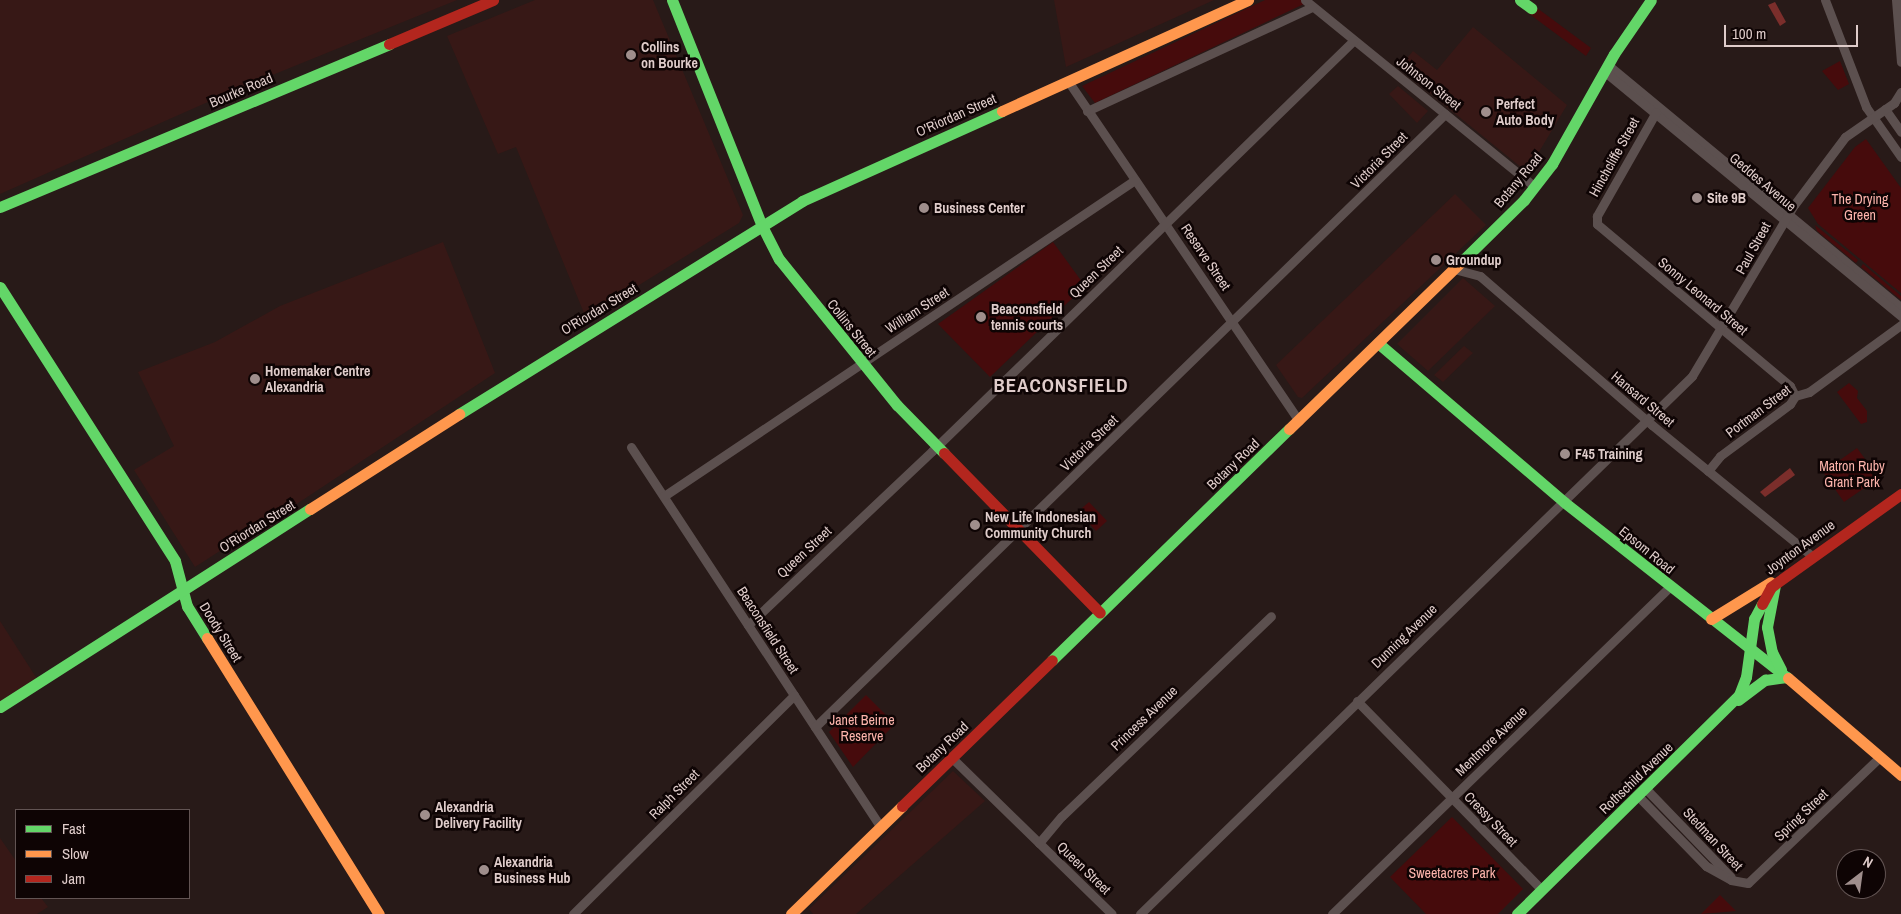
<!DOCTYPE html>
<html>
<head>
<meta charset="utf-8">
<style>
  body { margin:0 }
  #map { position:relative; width:1901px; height:914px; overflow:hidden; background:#281a18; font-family:"Archivo Narrow",sans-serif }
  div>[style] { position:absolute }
  .built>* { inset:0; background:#371816 }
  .green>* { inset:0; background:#460b0c }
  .water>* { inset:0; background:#7b2e2b }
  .street>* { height:9px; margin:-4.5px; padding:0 4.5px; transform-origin:4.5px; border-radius:4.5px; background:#5c504f }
  .fast>* { height:11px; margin:-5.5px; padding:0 5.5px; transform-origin:5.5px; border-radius:5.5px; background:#63d668 }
  .slow>* { height:11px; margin:-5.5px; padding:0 5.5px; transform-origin:5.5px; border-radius:5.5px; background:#ff974d }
  .jam>* { height:11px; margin:-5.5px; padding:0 5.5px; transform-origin:5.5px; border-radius:5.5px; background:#b3261e }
  .dots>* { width:14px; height:14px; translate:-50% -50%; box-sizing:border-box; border:2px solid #0e0404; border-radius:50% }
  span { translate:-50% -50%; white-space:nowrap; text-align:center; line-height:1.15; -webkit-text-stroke:5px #0e0404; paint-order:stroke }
  .poi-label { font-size:14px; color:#dfccca; font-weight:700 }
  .left { translate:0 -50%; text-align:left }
  .street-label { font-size:14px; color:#dfccca }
  .park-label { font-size:14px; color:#fdb4ac }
  .district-label { font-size:19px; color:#dfccca; font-weight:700; letter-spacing:1px }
  .legend { position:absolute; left:15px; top:809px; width:175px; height:90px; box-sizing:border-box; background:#0e0404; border:1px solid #625453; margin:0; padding:6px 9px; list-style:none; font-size:15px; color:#dfccca }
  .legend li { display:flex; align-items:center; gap:10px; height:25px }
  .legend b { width:25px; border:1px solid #625453 }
  .north { position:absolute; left:1836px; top:849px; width:50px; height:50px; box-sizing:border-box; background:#0e0404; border:1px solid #625453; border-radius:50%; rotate:30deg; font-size:14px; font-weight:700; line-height:20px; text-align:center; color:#dfccca }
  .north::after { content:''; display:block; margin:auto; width:18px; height:22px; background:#9f8e8c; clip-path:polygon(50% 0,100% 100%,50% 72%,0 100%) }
  .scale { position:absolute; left:1724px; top:25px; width:134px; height:22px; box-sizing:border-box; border:2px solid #dfccca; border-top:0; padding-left:6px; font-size:15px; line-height:18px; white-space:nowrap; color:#dfccca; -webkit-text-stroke:4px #0e0404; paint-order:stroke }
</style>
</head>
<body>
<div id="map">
  <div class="built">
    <div style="clip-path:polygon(0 0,457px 0,226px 94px,0 194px)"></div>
    <div style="clip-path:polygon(535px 0,653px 0,743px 215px,739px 223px,586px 318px,516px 147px,498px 154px,447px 36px)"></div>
    <div style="clip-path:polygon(1054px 0,1214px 0,1066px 67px)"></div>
    <div style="clip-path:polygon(1473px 27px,1567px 105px,1527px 172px,1399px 68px,1413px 51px,1437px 70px)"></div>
    <div style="clip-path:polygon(1398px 86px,1428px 111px,1417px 123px,1389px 94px)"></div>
    <div style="clip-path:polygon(1455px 194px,1486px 225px,1302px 398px,1298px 397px,1276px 365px)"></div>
    <div style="clip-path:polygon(443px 242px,495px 373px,283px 513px,276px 515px,195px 567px,134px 470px,174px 446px,138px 372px,215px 342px,280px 306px)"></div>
    <div style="clip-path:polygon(1463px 278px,1495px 306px,1428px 371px,1397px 344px)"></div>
    <div style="clip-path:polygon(1464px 346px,1473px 353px,1443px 382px,1434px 375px)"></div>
    <div style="clip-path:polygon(0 621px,39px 682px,0 707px)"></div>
    <div style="clip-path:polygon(953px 771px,985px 801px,856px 914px,813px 914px,809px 909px)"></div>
    <div style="clip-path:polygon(0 838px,16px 861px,16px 898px,41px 898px,48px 907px,37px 914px,0 914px)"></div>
  </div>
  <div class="green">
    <div style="clip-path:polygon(1265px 0,1301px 0,1304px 4px,1095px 103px,1082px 86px)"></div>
    <div style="clip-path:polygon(1533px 5px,1591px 48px,1586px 56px,1528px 13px)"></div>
    <div style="clip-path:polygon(1840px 61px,1849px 84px,1838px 90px,1822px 71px)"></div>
    <div style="clip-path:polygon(1866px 139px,1901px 188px,1901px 293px,1818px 224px,1808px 208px,1855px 147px)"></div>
    <div style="clip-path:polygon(1815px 225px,1858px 260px,1856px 263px,1817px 231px)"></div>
    <div style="clip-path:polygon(1053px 242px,1085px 286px,990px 377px,938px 324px)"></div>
    <div style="clip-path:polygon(1863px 264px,1901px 296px,1901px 300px,1861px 267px)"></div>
    <div style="clip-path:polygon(1849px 383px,1858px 391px,1857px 398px,1867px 411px,1867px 422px,1861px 424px,1837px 392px)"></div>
    <div style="clip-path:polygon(1857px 448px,1874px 471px,1871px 473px,1876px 480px,1844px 502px,1823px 472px)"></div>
    <div style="clip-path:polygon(1089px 502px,1107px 521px,1096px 531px,1086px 520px,1090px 516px,1082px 508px)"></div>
    <div style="clip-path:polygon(866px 695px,895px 724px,853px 767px,829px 732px)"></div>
    <div style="clip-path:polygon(1452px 817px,1523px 889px,1498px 914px,1426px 914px,1390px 877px)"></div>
    <div style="clip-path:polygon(1720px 895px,1736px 911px,1701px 914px)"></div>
  </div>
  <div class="water">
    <div style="clip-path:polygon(1775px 2px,1786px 22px,1780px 26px,1768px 5px)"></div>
    <div style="clip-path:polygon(1790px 468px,1795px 475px,1765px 497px,1760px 492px)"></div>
  </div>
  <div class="street">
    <div style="left:1305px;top:0;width:296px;rotate:39.1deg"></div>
    <div style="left:1825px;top:0;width:115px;rotate:69deg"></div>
    <div style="left:1866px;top:107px;width:61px;rotate:55deg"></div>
    <div style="left:1896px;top:0;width:62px;rotate:85.4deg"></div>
    <div style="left:1608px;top:65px;width:380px;rotate:39.6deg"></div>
    <div style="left:1605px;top:72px;width:384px;rotate:39.5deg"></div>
    <div style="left:1068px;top:81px;width:411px;rotate:55.8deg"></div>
    <div style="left:1885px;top:109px;width:28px;rotate:55deg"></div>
    <div style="left:1087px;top:111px;width:248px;rotate:-24.8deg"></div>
    <div style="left:1656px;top:112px;width:120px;rotate:119.6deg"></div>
    <div style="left:1597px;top:216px;width:8px;rotate:90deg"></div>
    <div style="left:1597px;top:224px;width:252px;rotate:40deg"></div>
    <div style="left:1790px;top:386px;width:11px;rotate:63deg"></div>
    <div style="left:1454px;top:269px;width:27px;rotate:15deg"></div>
    <div style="left:1480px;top:276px;width:228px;rotate:40.9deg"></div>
    <div style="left:1652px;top:425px;width:207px;rotate:39.3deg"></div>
    <div style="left:1795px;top:396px;width:15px;rotate:-16deg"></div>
    <div style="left:1809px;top:392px;width:114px;rotate:-36.1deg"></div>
    <div style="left:631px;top:447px;width:455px;rotate:56.7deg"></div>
    <div style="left:1708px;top:471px;width:19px;rotate:-51deg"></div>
    <div style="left:1720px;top:456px;width:87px;rotate:-36.6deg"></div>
    <div style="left:1790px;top:404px;width:9px;rotate:-58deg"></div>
    <div style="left:664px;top:496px;width:567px;rotate:-33.86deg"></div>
    <div style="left:748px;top:625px;width:253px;rotate:-43.4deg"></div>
    <div style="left:932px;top:451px;width:588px;rotate:-44.24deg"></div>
    <div style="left:1357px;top:701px;width:264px;rotate:45.6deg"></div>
    <div style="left:815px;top:727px;width:879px;rotate:-44.22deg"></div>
    <div style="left:952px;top:758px;width:223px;rotate:44.3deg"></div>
    <div style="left:1646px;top:789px;width:122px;rotate:46deg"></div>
    <div style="left:1638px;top:796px;width:98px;rotate:45.8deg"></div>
    <div style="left:1706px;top:866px;width:29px;rotate:29deg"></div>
    <div style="left:1731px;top:880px;width:17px;rotate:10deg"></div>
    <div style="left:1748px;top:883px;width:182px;rotate:-43.7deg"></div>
    <div style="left:1039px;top:843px;width:35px;rotate:-50deg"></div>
    <div style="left:1062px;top:816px;width:289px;rotate:-43.7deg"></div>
    <div style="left:573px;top:914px;width:311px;rotate:-44.7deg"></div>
    <div style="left:1140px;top:914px;width:771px;rotate:-44.26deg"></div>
    <div style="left:1692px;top:376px;width:199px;rotate:-59.2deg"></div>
    <div style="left:1794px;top:205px;width:85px;rotate:-53.1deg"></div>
    <div style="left:1845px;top:137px;width:60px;rotate:-34.8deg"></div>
    <div style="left:1894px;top:103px;width:13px;rotate:-58deg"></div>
    <div style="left:1332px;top:914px;width:470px;rotate:-44.1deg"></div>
  </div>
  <div class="fast">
    <div style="left:672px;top:0;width:243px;rotate:68.3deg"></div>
    <div style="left:762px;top:226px;width:37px;rotate:63deg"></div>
    <div style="left:779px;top:259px;width:188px;rotate:51.1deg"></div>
    <div style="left:897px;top:405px;width:67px;rotate:45.6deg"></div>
    <div style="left:1520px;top:0;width:14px;rotate:36deg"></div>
    <div style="left:0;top:207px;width:422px;rotate:-22.7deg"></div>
    <div style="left:1462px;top:261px;width:87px;rotate:-44.5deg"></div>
    <div style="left:1524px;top:200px;width:46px;rotate:-52.1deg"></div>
    <div style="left:1552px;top:164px;width:126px;rotate:-60.6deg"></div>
    <div style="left:1614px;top:54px;width:65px;rotate:-55.6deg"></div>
    <div style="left:0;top:287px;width:325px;rotate:57.4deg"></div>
    <div style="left:175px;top:561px;width:47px;rotate:75.1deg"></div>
    <div style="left:187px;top:606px;width:38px;rotate:58deg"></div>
    <div style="left:1378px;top:343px;width:245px;rotate:40.5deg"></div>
    <div style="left:1564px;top:502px;width:285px;rotate:38.2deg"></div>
    <div style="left:459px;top:414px;width:404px;rotate:-31.8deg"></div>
    <div style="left:802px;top:201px;width:219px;rotate:-24.2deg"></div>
    <div style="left:1775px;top:585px;width:43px;rotate:100.8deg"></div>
    <div style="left:1767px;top:627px;width:25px;rotate:79deg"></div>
    <div style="left:1772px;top:652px;width:20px;rotate:63deg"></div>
    <div style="left:1052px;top:660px;width:331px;rotate:-44.3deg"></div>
    <div style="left:1738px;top:700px;width:34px;rotate:-37deg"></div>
    <div style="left:1765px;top:680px;width:22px;rotate:-8deg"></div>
    <div style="left:0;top:707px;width:368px;rotate:-32.6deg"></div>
    <div style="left:1517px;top:914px;width:312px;rotate:-44.6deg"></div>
    <div style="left:1739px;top:695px;width:19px;rotate:-69deg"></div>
    <div style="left:1746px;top:677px;width:59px;rotate:-82.1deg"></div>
    <div style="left:1754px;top:619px;width:17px;rotate:-62deg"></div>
  </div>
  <div class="slow">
    <div style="left:1002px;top:111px;width:270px;rotate:-24.3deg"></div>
    <div style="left:1289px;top:429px;width:241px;rotate:-44.2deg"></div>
    <div style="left:310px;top:509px;width:177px;rotate:-32.5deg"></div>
    <div style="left:1711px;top:619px;width:70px;rotate:-31.7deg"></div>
    <div style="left:207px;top:638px;width:325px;rotate:58.1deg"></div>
    <div style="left:1788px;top:678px;width:149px;rotate:40.6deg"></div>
    <div style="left:791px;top:914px;width:155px;rotate:-44.2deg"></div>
  </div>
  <div class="jam">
    <div style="left:389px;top:44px;width:113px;rotate:-22.9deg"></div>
    <div style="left:944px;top:453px;width:223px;rotate:45.7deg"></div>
    <div style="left:1762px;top:604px;width:19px;rotate:-62deg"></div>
    <div style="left:1771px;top:587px;width:160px;rotate:-35.6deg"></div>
    <div style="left:902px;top:806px;width:209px;rotate:-44.2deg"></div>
  </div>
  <div class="dots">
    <div style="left:631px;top:55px;background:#9f8e8c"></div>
    <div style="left:1486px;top:112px;background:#9f8e8c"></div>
    <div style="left:1697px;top:198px;background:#9f8e8c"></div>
    <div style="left:924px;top:208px;background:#9f8e8c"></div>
    <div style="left:1436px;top:260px;background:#9f8e8c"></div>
    <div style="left:981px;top:317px;background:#9f8e8c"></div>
    <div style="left:255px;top:379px;background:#9f8e8c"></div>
    <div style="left:1565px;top:454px;background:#9f8e8c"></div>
    <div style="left:975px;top:525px;background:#9f8e8c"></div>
    <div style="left:425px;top:815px;background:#9f8e8c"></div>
    <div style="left:484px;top:870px;background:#9f8e8c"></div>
  </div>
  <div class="poi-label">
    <span class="left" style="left:641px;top:55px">Collins<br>on Bourke</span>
    <span class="left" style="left:1496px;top:112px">Perfect<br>Auto Body</span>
    <span class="left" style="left:1707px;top:198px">Site 9B</span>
    <span class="left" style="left:934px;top:208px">Business Center</span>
    <span class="left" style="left:1446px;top:260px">Groundup</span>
    <span class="left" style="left:991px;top:317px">Beaconsfield<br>tennis courts</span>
    <span class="left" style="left:265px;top:379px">Homemaker Centre<br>Alexandria</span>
    <span class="left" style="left:1575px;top:454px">F45 Training</span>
    <span class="left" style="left:985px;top:525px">New Life Indonesian<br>Community Church</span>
    <span class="left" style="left:435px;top:815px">Alexandria<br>Delivery Facility</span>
    <span class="left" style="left:494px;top:870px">Alexandria<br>Business Hub</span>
  </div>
  <div class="street-label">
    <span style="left:1429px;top:83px;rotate:38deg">Johnson Street</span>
    <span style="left:241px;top:90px;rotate:-23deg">Bourke Road</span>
    <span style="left:956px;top:115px;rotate:-24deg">O'Riordan Street</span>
    <span style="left:1614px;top:157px;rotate:-61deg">Hinchcliffe Street</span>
    <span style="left:1379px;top:160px;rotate:-45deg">Victoria Street</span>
    <span style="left:1518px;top:180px;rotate:-50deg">Botany Road</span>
    <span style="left:1763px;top:182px;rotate:40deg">Geddes Avenue</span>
    <span style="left:1753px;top:248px;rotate:-61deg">Paul Street</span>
    <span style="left:1206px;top:257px;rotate:56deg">Reserve Street</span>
    <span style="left:1096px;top:272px;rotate:-44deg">Queen Street</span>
    <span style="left:1703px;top:296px;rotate:40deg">Sonny Leonard Street</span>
    <span style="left:599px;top:309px;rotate:-31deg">O'Riordan Street</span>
    <span style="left:917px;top:310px;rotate:-33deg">William Street</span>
    <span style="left:852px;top:328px;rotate:51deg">Collins Street</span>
    <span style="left:1643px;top:399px;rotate:40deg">Hansard Street</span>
    <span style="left:1758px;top:411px;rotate:-37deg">Portman Street</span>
    <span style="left:1089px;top:443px;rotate:-44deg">Victoria Street</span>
    <span style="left:1233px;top:464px;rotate:-44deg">Botany Road</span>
    <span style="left:257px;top:526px;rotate:-32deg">O'Riordan Street</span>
    <span style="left:1800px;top:547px;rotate:-36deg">Joynton Avenue</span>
    <span style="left:1647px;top:550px;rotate:39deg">Epsom Road</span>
    <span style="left:804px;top:552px;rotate:-43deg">Queen Street</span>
    <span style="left:768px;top:630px;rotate:57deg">Beaconsfield Street</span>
    <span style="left:221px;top:632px;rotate:58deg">Doody Street</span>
    <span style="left:1404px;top:636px;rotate:-44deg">Dunning Avenue</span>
    <span style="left:1144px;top:718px;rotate:-44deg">Princess Avenue</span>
    <span style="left:1491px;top:741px;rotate:-44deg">Mentmore Avenue</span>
    <span style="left:942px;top:747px;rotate:-44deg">Botany Road</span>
    <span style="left:1636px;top:778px;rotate:-44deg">Rothschild Avenue</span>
    <span style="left:674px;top:794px;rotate:-45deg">Ralph Street</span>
    <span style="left:1801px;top:815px;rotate:-44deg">Spring Street</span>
    <span style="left:1491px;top:819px;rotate:46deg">Cressy Street</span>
    <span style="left:1713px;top:839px;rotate:47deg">Stedman Street</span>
    <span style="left:1084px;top:868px;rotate:44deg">Queen Street</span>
  </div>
  <div class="park-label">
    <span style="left:1860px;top:207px">The Drying<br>Green</span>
    <span style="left:1852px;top:474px">Matron Ruby<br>Grant Park</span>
    <span style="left:862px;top:728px">Janet Beirne<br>Reserve</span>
    <span style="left:1452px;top:873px">Sweetacres Park</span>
  </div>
  <div class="district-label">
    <span style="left:1061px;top:386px">BEACONSFIELD</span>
  </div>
  <ul class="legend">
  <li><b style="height:6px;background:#63d668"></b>Fast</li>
  <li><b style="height:6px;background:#ff974d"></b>Slow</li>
  <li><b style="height:6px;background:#b3261e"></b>Jam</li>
  </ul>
  <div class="north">N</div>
  <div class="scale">100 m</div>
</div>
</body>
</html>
